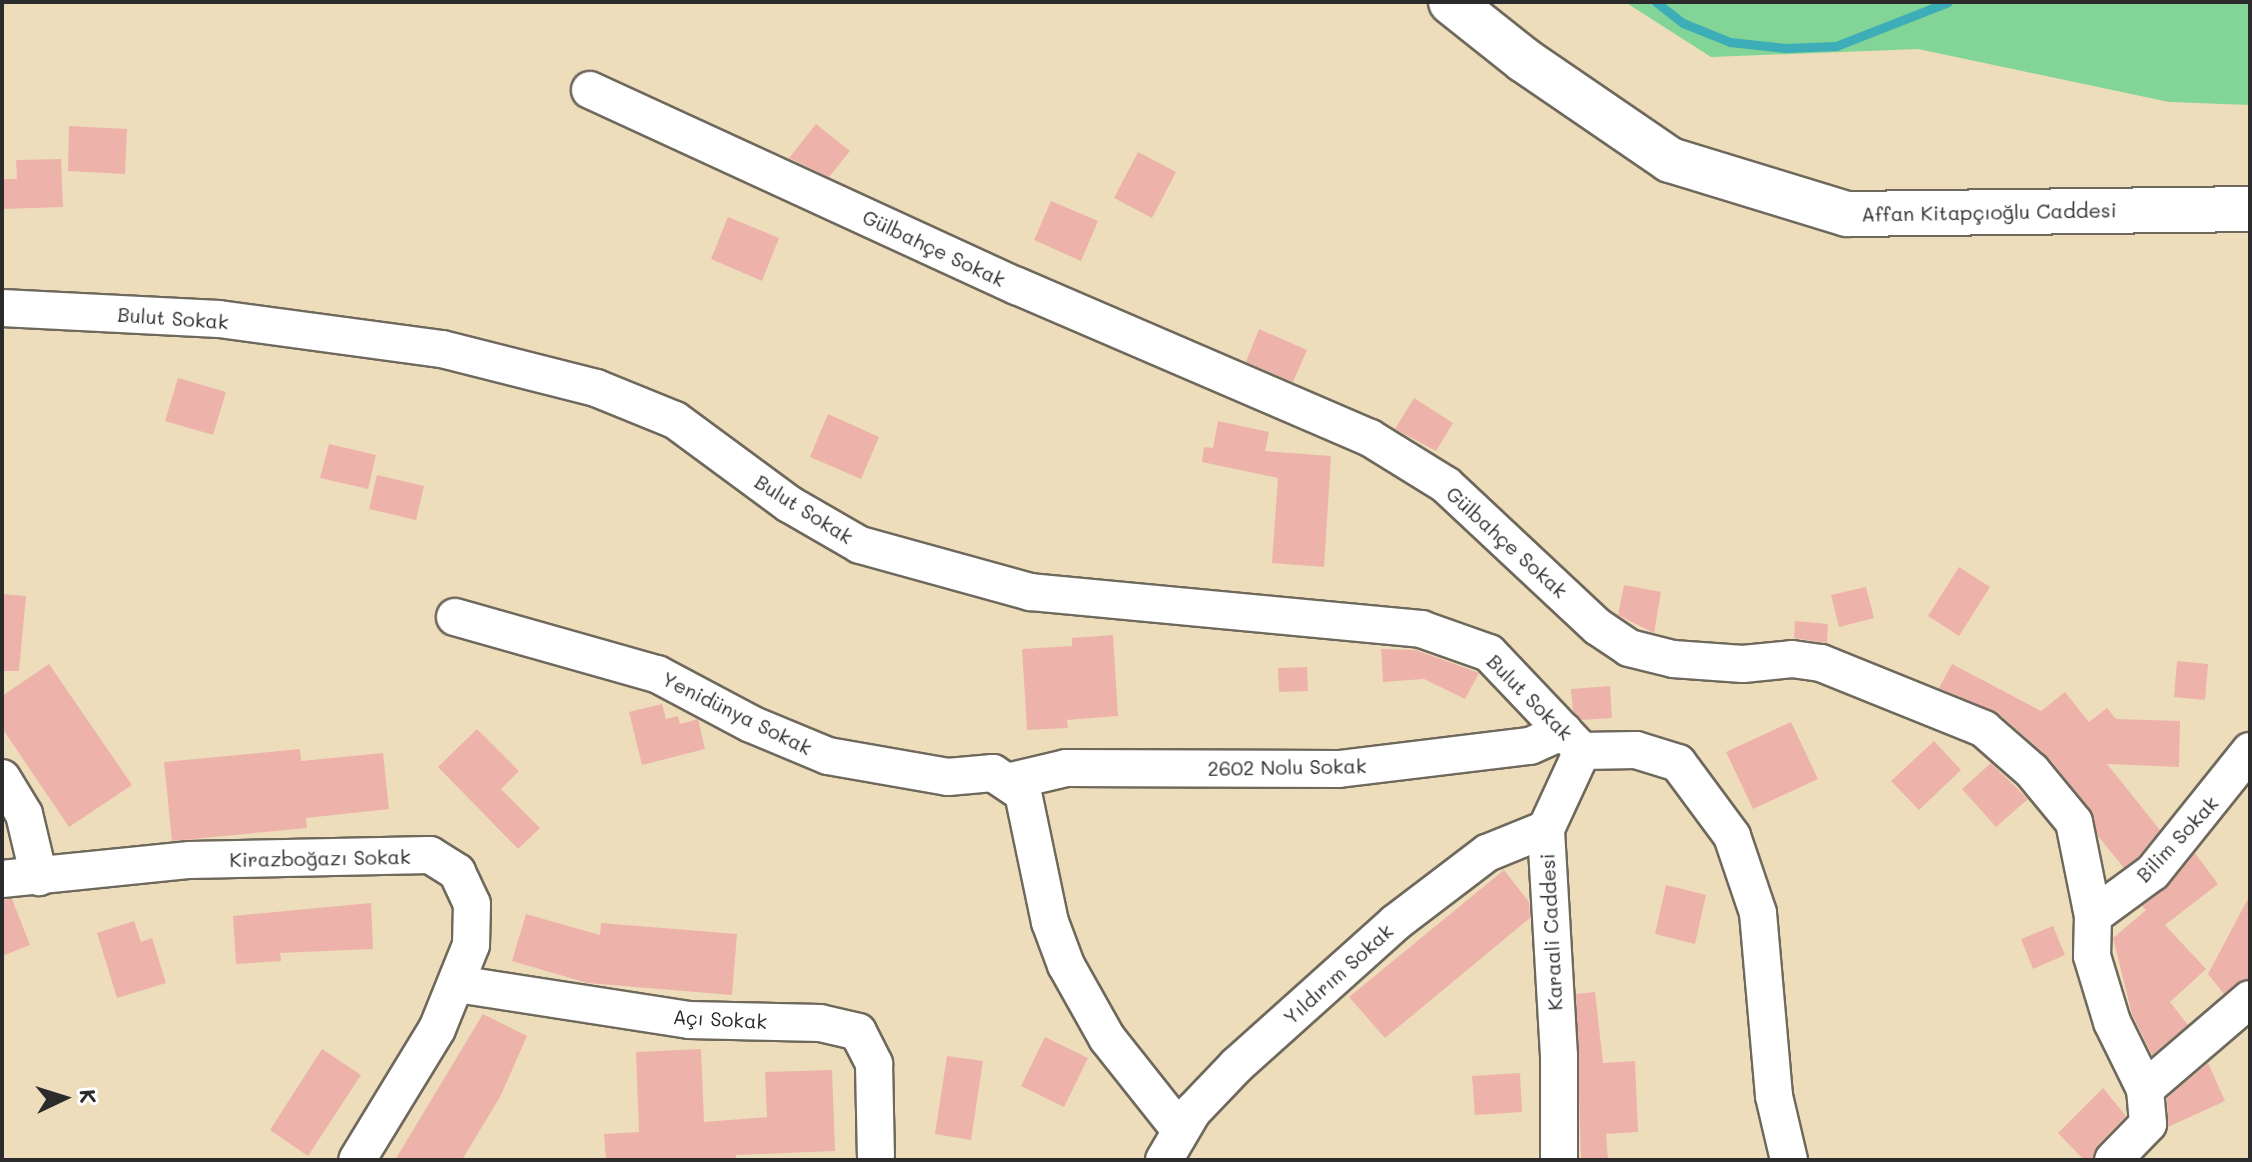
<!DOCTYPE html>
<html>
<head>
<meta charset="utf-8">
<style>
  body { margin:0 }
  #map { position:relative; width:2252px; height:1162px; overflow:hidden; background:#edb; font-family:Mali,sans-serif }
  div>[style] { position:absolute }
  .green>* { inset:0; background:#82d597 }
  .stream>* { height:9px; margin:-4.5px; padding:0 4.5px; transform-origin:4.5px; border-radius:4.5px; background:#3dadb8 }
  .building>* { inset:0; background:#edb3aa }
  .roads { filter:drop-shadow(2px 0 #6f695d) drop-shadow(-2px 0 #6f695d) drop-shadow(0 2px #6f695d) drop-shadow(0 -2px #6f695d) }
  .minor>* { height:36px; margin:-18px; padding:0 18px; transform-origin:18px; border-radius:18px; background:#fff }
  .tertiary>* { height:44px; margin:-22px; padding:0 22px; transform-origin:22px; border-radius:22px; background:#fff }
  span { translate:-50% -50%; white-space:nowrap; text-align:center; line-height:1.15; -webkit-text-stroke:6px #fff; paint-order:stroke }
  .street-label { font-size:20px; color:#2b2b2b }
  .frame { position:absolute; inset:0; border:4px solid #2b2b2b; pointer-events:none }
  .north { position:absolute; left:24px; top:1058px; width:80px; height:80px; -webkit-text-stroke:6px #fff; paint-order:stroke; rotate:86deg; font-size:22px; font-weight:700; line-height:32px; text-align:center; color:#2b2b2b }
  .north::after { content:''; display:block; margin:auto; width:28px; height:36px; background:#2b2b2b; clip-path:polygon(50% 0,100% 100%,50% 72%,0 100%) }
</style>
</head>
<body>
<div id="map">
  <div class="green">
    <div style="clip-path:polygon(1625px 2px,2250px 2px,2250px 105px,2169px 102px,1918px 49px,1711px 57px)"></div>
  </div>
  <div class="stream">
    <div style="left:1656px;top:2px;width:34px;rotate:38deg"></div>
    <div style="left:1683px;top:23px;width:51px;rotate:22deg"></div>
    <div style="left:1730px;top:42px;width:55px;rotate:6.2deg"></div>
    <div style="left:1785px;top:48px;width:51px;rotate:-2.2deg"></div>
    <div style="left:1836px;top:46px;width:120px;rotate:-21.4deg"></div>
  </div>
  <div class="building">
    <div style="clip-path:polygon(816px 124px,850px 151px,829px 177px,789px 158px)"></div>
    <div style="clip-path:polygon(69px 126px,127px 129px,125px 174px,68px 171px)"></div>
    <div style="clip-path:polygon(1138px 152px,1176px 172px,1152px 218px,1114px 198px)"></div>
    <div style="clip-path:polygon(61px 159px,63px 207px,2px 209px,2px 179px,17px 179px,16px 160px)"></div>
    <div style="clip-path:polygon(1051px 201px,1098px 221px,1081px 261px,1034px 240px)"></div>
    <div style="clip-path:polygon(728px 217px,779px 238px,762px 281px,711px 259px)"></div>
    <div style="clip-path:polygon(1259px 329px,1307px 350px,1293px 382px,1246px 362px)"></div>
    <div style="clip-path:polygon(178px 378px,226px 392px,213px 435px,165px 421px)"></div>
    <div style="clip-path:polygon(1414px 398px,1453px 423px,1436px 451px,1395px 429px)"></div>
    <div style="clip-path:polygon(828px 414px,879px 437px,861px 479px,810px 457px)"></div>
    <div style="clip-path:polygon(1218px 421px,1269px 432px,1265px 451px,1331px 456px,1324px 567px,1272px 563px,1278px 478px,1202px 462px,1204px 447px,1213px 448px)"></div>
    <div style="clip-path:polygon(329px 444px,376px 455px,368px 489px,320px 478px)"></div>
    <div style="clip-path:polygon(377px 475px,424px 486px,416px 520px,369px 509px)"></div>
    <div style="clip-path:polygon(1959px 567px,1990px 587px,1959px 636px,1928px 616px)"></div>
    <div style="clip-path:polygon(1624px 585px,1661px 592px,1654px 633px,1618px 615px)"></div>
    <div style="clip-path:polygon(1866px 587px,1874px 618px,1839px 627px,1831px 595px)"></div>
    <div style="clip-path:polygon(2px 594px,26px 596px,19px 671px,2px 671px)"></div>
    <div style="clip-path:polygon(1795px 621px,1828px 624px,1827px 643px,1794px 638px)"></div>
    <div style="clip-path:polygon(1113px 635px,1118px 716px,1067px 720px,1068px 728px,1027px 730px,1022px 649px,1072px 646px,1072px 638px)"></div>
    <div style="clip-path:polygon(1381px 649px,1416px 650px,1479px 673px,1465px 699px,1424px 679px,1383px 682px)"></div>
    <div style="clip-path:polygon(2177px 661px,2208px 664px,2205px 700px,2174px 697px)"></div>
    <div style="clip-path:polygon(49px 664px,132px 785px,69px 827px,2px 728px,2px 696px)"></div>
    <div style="clip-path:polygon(1952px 664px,2041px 711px,2065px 692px,2089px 722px,2107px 708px,2116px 719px,2180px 721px,2179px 767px,2107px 764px,2160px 830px,2138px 857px,2124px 868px,2098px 836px,2090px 809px,2048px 757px,1998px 713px,1939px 688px)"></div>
    <div style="clip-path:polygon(1307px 667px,1308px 691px,1279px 692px,1278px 668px)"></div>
    <div style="clip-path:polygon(1610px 686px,1612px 718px,1582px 720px,1573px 711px,1571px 689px)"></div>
    <div style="clip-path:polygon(662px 704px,666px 719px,678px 716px,680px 724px,698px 719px,705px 749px,642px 765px,629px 712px)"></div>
    <div style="clip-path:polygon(1791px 722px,1818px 779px,1753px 809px,1726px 752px)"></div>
    <div style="clip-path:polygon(477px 729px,519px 771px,501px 789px,540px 828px,518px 849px,438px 767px)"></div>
    <div style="clip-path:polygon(1934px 741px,1961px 770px,1919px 810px,1891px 781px)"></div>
    <div style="clip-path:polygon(300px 749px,301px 761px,383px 753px,389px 809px,306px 818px,307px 828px,172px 841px,164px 762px)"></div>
    <div style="clip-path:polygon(1991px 763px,2028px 799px,1996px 827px,1962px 789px)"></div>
    <div style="clip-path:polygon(2195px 853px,2218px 884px,2165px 925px,2206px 969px,2170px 1002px,2188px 1025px,2152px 1055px,2132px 1014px,2113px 938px,2146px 910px,2142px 906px,2169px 885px)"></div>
    <div style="clip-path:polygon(1504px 870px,1529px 902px,1530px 918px,1385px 1038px,1349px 997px)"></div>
    <div style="clip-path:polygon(1666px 885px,1706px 895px,1695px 944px,1655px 934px)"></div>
    <div style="clip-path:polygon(2250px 895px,2250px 979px,2224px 994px,2208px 974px)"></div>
    <div style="clip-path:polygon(12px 899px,30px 945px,2px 956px,2px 900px)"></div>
    <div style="clip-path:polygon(371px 903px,373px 949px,280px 953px,281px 961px,236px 964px,233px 916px)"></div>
    <div style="clip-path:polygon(526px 914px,600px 935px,601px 923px,737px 934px,732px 995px,587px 983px,512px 961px)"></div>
    <div style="clip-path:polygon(134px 921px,141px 942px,152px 938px,166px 983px,117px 998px,97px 933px)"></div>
    <div style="clip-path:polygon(2053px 926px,2065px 955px,2033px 969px,2021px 939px)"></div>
    <div style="clip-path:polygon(1595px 992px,1603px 1063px,1635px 1061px,1638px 1132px,1606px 1134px,1608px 1160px,1581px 1160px,1576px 994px)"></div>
    <div style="clip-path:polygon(483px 1014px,527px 1036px,500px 1097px,462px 1160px,395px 1160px)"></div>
    <div style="clip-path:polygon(1045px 1037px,1088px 1058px,1064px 1107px,1021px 1086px)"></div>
    <div style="clip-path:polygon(322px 1049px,361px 1075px,308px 1156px,270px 1130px)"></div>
    <div style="clip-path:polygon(701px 1049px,704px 1122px,767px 1117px,765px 1072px,832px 1070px,835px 1151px,736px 1155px,736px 1160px,606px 1160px,604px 1134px,639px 1132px,636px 1052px)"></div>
    <div style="clip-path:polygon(947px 1056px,983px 1061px,971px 1140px,935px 1134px)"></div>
    <div style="clip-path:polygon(2208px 1063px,2225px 1101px,2168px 1127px,2167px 1098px)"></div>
    <div style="clip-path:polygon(1520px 1073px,1522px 1112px,1475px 1115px,1472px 1076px)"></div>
    <div style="clip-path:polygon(2103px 1088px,2126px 1116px,2098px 1145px,2093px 1160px,2084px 1160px,2058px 1133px)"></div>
  </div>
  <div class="roads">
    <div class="minor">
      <div style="left:590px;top:90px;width:470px;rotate:24.7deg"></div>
      <div style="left:1017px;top:286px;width:384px;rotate:23.3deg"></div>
      <div style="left:1370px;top:438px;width:89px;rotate:31.7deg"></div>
      <div style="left:1446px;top:485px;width:208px;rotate:43.1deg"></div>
      <div style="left:1598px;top:627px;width:37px;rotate:34deg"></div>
      <div style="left:1629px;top:648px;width:45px;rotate:14deg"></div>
      <div style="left:1673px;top:659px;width:70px;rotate:4.1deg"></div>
      <div style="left:1743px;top:664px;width:49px;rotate:-5.8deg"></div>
      <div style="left:1792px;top:659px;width:29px;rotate:8deg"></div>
      <div style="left:1821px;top:663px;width:176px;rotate:22deg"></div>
      <div style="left:1984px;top:729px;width:64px;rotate:41.2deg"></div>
      <div style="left:2032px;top:771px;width:66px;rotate:50.5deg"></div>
      <div style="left:2074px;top:822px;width:96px;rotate:78.6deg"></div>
      <div style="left:2093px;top:916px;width:40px;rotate:91.4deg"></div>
      <div style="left:2092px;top:956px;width:69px;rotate:73.1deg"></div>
      <div style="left:2112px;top:1022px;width:75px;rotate:63.8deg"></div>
      <div style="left:2145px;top:1089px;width:35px;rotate:85deg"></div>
      <div style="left:2148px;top:1124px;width:50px;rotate:134.2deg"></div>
      <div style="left:2px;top:308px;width:217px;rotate:2.9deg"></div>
      <div style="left:219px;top:319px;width:225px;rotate:7.7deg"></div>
      <div style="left:442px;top:349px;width:159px;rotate:14.2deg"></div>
      <div style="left:596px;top:388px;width:85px;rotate:22.1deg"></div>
      <div style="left:675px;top:420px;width:142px;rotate:36.4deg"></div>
      <div style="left:789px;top:504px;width:82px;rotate:30deg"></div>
      <div style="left:860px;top:545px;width:177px;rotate:15.4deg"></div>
      <div style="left:1031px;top:592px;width:392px;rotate:5.4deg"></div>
      <div style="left:1421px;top:629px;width:72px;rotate:19.4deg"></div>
      <div style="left:1489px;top:653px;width:135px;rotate:46.5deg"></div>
      <div style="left:455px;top:617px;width:210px;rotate:15.8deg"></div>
      <div style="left:657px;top:674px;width:106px;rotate:28deg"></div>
      <div style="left:751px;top:724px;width:83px;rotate:22.6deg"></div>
      <div style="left:828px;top:756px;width:122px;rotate:9.9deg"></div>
      <div style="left:948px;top:777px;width:45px;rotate:-5.1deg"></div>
      <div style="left:993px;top:773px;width:36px;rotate:34deg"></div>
      <div style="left:1023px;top:793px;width:132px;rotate:78.2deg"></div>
      <div style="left:1050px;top:922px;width:46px;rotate:69.6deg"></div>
      <div style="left:1066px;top:965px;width:84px;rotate:60.7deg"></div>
      <div style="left:1107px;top:1038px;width:117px;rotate:51.6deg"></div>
      <div style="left:2px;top:778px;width:42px;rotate:58.6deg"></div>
      <div style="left:24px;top:814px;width:65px;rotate:76.6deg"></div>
      <div style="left:1007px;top:782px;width:61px;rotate:-13.3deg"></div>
      <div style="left:1066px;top:768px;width:273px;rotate:0.2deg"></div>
      <div style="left:1339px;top:769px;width:192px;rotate:-6.9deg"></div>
      <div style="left:1530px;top:746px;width:37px;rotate:-24deg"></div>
      <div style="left:2px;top:879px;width:189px;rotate:-5.8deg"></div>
      <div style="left:190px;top:860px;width:240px;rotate:-1.2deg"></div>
      <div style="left:430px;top:855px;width:32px;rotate:32deg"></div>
      <div style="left:457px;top:872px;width:35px;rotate:65deg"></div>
      <div style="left:472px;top:904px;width:41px;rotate:91.4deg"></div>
      <div style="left:471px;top:945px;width:91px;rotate:112deg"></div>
      <div style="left:437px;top:1029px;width:153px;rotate:121.4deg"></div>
      <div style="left:2093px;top:916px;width:74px;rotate:-36.3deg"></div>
      <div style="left:2153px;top:872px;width:155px;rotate:-51.3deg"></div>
      <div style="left:457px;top:984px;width:235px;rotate:8.8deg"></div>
      <div style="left:689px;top:1020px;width:131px;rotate:1.3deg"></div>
      <div style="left:820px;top:1023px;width:39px;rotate:13deg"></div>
      <div style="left:858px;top:1032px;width:36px;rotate:63deg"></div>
      <div style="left:874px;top:1064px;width:92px;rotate:88.8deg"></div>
      <div style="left:2145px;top:1089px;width:138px;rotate:-40.6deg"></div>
      <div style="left:1164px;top:1160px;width:57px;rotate:-59.4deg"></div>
      <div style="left:1193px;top:1111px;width:64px;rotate:-46.3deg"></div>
      <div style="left:1237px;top:1065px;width:212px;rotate:-41.9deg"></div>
      <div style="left:1395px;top:923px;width:116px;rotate:-37.3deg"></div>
      <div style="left:1487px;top:853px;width:64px;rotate:-22.1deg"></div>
      <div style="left:1559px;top:1160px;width:104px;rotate:-90deg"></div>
      <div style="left:1559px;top:1056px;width:227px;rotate:-93.3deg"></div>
      <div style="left:1546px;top:829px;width:86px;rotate:-65.2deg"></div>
      <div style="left:1582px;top:751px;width:54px;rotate:-1.1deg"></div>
      <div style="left:1636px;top:750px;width:44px;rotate:17.2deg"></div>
      <div style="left:1678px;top:763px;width:91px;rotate:53.5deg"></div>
      <div style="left:1732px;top:836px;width:81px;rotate:71.3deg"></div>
      <div style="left:1758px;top:913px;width:184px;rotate:85deg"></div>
      <div style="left:1774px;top:1096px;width:66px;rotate:76.8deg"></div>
    </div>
    <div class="tertiary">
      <div style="left:1451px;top:2px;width:93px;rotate:38.5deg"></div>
      <div style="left:1524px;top:60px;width:177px;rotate:34.4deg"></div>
      <div style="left:1670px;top:160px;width:185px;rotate:17deg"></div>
      <div style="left:1847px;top:214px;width:403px;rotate:-0.7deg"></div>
    </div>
  </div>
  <div class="street-label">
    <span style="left:1989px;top:212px;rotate:-1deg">Affan Kitapçıoğlu Caddesi</span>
    <span style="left:934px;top:248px;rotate:25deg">Gülbahçe Sokak</span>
    <span style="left:173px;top:318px;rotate:4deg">Bulut Sokak</span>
    <span style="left:804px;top:509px;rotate:32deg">Bulut Sokak</span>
    <span style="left:1507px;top:542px;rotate:42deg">Gülbahçe Sokak</span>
    <span style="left:1530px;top:697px;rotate:45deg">Bulut Sokak</span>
    <span style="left:737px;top:713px;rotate:26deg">Yenidünya Sokak</span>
    <span style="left:1287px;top:767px;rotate:-1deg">2602 Nolu Sokak</span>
    <span style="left:2177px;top:839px;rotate:-47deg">Bilim Sokak</span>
    <span style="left:320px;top:858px;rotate:-1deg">Kirazboğazı Sokak</span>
    <span style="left:1551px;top:932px;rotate:-93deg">Karaali Caddesi</span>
    <span style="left:1338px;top:974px;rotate:-42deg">Yıldırım Sokak</span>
    <span style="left:720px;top:1019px;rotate:3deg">Açı Sokak</span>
  </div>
  <div class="frame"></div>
  <div class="north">K</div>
</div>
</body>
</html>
